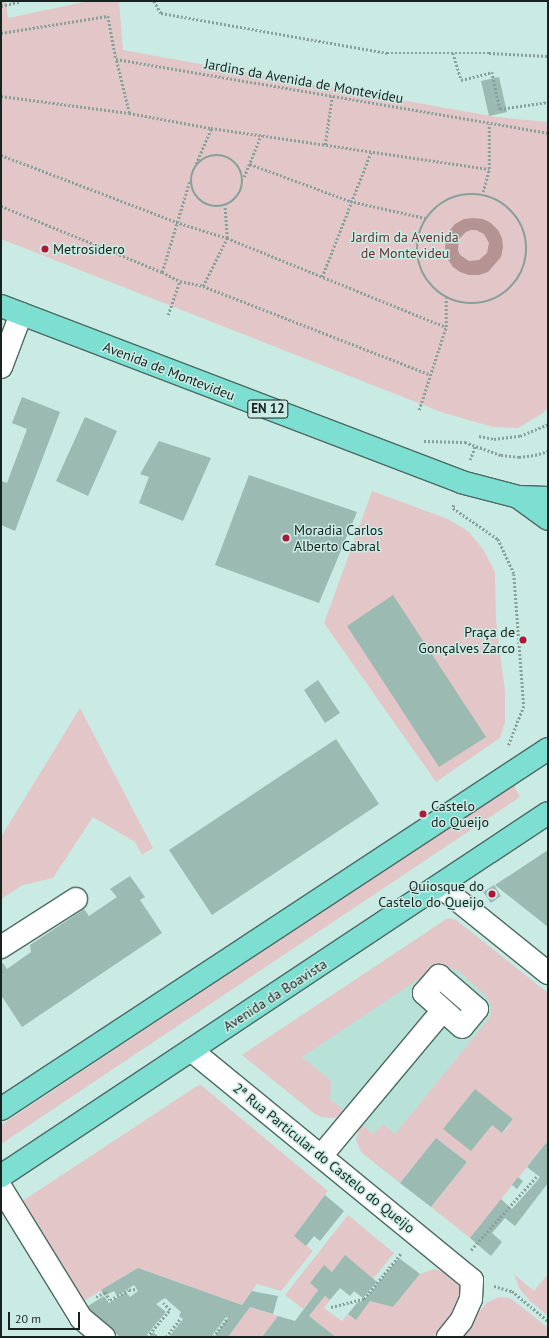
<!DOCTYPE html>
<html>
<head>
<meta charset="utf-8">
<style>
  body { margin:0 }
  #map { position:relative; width:549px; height:1338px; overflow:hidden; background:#caebe3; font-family:"PT Sans",sans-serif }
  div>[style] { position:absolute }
  .built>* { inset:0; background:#b8e2d8 }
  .green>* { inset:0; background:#e3c7c8 }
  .water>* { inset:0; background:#b69393 }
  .building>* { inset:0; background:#9abab2 }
  .path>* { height:2.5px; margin-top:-1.25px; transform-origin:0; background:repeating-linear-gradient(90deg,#87a09b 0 2px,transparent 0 4px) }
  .path>.ring { margin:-1.25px; padding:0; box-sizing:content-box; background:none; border:2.5px solid #87a09b; border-radius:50% }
  .roads { filter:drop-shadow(1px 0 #4d6a64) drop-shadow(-1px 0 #4d6a64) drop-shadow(0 1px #4d6a64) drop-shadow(0 -1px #4d6a64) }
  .minor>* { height:22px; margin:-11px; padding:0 11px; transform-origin:11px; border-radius:11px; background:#fff }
  .major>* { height:22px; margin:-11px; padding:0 11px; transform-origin:11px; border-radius:11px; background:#7ddfd1 }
  .dots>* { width:11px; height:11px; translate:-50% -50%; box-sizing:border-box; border:2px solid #caebe3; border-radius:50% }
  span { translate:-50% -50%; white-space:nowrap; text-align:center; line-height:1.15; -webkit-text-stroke:3px #caebe3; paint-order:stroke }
  .shield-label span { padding:1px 3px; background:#caebe3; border:1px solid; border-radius:3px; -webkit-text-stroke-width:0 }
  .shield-label { font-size:13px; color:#172321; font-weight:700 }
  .street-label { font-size:14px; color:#172321 }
  .park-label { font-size:14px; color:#683438 }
  .poi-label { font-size:14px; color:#172321 }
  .left { translate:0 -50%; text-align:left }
  .right { translate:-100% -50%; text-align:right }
  .frame { position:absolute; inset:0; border:2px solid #172321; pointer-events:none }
  .scale { position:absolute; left:8px; top:1312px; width:72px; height:18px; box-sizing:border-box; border:2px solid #172321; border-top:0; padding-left:5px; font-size:12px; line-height:14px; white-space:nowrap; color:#172321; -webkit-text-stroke:3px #caebe3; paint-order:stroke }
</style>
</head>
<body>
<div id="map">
  <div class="built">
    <div style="clip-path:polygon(448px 918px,456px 920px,548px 993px,400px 1183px,361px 1152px,356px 1140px,361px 1124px,345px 1111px,335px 1118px,321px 1117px,242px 1055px)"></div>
  </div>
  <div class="green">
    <div style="clip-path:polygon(1px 1px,6px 1px,8px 18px,89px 1px,119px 1px,123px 50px,496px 117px,548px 122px,548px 407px,543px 413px,518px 428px,493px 427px,441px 412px,1px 239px)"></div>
    <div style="clip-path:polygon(372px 491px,448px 519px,469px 532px,483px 549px,495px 572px,496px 620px,505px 691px,505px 722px,500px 738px,436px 782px,324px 623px)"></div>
    <div style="clip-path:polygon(80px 708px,153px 848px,142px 855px,135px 842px,93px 817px,53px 878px,23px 885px,1px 899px,1px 837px)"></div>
    <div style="clip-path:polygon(514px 785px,520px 797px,1px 1144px,1px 1125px)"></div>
    <div style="clip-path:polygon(evenodd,448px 918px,456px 920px,548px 993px,548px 1145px,546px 1143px,470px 1238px,431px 1207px,467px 1162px,436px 1138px,400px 1183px,361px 1152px,356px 1140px,361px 1124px,374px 1134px,383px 1124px,395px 1134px,487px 1021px,491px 1014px,491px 1005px,487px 997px,460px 972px,450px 968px,438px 969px,428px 973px,302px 1057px,331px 1081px,330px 1099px,345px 1111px,335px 1118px,321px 1117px,315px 1114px,242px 1055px,448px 918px,475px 1090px,513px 1119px,503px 1133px,492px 1125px,475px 1090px)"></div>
    <div style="clip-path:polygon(201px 1085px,328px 1191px,294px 1236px,313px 1251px,281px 1291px,257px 1284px,242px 1305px,138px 1268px,82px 1302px,21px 1202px,197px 1086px)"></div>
    <div style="clip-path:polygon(348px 1215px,394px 1253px,373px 1279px,345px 1256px,332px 1272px,310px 1283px,318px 1290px,303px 1309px,285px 1295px)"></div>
    <div style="clip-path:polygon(434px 1269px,451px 1274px,462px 1282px,464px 1293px,458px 1308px,433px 1337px,336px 1337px,309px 1316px,325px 1296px,330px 1300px,324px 1308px,342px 1321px,348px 1314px,356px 1320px,370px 1301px,393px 1307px,420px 1274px)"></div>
    <div style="clip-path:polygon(514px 1274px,534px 1291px,548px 1274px,548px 1316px,530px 1301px,519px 1288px)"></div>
    <div style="clip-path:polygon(499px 1297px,510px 1298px,532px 1315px,548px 1328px,548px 1337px,461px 1337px,486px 1303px)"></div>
    <div style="clip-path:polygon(250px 1307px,278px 1316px,262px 1337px,228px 1337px)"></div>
  </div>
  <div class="water">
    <div style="clip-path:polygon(evenodd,473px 218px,483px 219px,491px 223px,498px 230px,502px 238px,503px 248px,501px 257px,488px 272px,479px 275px,469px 275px,460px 272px,453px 267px,447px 258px,445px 249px,446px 240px,449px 231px,455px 224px,464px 219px,473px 218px,471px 230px,476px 230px,484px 234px,489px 243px,487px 253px,479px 260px,469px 261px,460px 255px,458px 250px,459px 239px,466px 232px,471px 230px)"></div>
  </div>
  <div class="building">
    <div style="clip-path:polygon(499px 77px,507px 112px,489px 116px,481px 81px)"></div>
    <div style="clip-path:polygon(22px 397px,60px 412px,15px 531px,1px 525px,1px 481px,7px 483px,27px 429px,12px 423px)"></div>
    <div style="clip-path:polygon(85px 417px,117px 431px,88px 496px,56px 481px)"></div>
    <div style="clip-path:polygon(159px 441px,211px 458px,183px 521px,139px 503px,149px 477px,140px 474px)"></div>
    <div style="clip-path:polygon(249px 475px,357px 512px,319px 603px,215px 565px)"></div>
    <div style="clip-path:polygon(393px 595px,486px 737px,439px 767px,347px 626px)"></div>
    <div style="clip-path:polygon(318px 680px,340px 713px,325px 723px,304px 690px)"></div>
    <div style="clip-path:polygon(336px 739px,379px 804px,212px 915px,169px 850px)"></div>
    <div style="clip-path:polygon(548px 850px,548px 927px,495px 885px)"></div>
    <div style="clip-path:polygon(130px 876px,145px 897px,140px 900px,162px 933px,22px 1027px,1px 995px,1px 964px,3px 963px,7px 969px,31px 952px,30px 945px,84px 909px,89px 916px,117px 897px,110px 889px)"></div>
    <div style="clip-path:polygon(494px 885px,501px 896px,491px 903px,483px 892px)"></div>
    <div style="clip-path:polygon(475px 1089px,513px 1119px,502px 1133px,492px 1125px,471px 1151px,443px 1129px)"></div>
    <div style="clip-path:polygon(436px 1138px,467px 1162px,431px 1207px,400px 1183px)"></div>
    <div style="clip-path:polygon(546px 1143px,548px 1145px,548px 1183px,515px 1226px,505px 1218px,492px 1233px,502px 1242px,491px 1256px,470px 1238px,501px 1199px,512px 1209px,536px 1182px,540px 1177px,527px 1167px)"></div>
    <div style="clip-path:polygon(518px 1177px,523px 1181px,517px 1189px,512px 1185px)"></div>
    <div style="clip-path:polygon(325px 1195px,344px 1211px,320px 1241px,314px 1236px,306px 1246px,294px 1236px)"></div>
    <div style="clip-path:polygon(345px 1255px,377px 1282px,363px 1298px,354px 1291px,350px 1296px,340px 1288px,330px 1300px,325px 1296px,309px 1316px,336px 1337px,262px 1337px,278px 1316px,295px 1321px,318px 1290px,310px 1283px,324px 1265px,332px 1272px)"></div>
    <div style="clip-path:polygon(399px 1258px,420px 1274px,393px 1307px,370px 1301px,356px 1320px,348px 1314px,357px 1303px,364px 1300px)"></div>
    <div style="clip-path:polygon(138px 1268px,242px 1305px,252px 1291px,278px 1296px,273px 1314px,250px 1307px,228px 1337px,214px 1337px,228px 1318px,226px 1317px,211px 1337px,169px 1337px,183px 1319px,179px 1316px,181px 1312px,165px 1298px,156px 1304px,166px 1312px,145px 1337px,120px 1337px,85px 1308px,104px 1296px,109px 1303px,126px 1292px,130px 1297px,138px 1291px,134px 1285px,117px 1296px,114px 1291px,104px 1296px,101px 1290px)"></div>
    <div style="clip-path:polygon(153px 1332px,159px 1337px,149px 1337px)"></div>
  </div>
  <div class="path">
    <div style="left:154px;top:1px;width:14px;rotate:60deg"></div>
    <div style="left:161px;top:13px;width:230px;rotate:10deg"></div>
    <div style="left:387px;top:53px;width:102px"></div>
    <div style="left:489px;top:53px;width:59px;rotate:2.9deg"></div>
    <div style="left:1px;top:6px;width:18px;rotate:-13deg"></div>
    <div style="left:19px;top:2px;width:1px;rotate:-135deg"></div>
    <div style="left:1px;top:33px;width:108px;rotate:-9deg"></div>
    <div style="left:108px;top:16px;width:44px;rotate:79.5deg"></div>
    <div style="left:453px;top:53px;width:28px;rotate:73deg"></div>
    <div style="left:461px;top:80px;width:32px;rotate:-14deg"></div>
    <div style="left:492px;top:72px;width:38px;rotate:78deg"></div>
    <div style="left:500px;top:109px;width:49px;rotate:-8.3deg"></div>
    <div style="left:1px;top:96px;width:129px;rotate:7.6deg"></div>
    <div style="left:129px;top:113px;width:83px;rotate:10.4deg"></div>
    <div style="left:211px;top:128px;width:281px;rotate:8.4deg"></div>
    <div style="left:129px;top:113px;width:56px;rotate:-103.5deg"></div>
    <div style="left:116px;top:59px;width:438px;rotate:9.7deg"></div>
    <div style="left:325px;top:145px;width:49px;rotate:-81.9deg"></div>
    <div class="ring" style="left:191px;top:155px;width:49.5px;height:49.5px"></div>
    <div style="left:1px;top:155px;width:187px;rotate:20.9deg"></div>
    <div style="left:176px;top:222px;width:53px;rotate:17.4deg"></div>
    <div style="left:227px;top:238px;width:236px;rotate:22.1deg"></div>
    <div style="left:196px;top:164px;width:39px;rotate:-67deg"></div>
    <div style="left:250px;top:164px;width:107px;rotate:20.3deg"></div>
    <div style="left:350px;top:201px;width:77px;rotate:12.8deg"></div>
    <div style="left:244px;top:177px;width:45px;rotate:-68deg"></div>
    <div style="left:483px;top:192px;width:24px;rotate:-75deg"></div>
    <div style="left:489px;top:169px;width:45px;rotate:-90deg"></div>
    <div class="ring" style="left:417px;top:194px;width:107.5px;height:107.5px"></div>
    <div style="left:1px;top:206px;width:174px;rotate:22.3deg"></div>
    <div style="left:162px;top:272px;width:20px;rotate:27deg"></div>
    <div style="left:180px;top:281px;width:24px;rotate:12deg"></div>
    <div style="left:203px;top:286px;width:243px;rotate:21.3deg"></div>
    <div style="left:162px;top:272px;width:96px;rotate:-73.1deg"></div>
    <div style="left:322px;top:277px;width:134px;rotate:-68.6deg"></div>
    <div style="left:203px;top:286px;width:54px;rotate:-63.4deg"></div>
    <div style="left:227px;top:238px;width:32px;rotate:-94deg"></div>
    <div style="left:168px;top:315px;width:36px;rotate:-71deg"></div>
    <div style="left:419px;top:410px;width:87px;rotate:-72deg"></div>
    <div style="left:446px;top:327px;width:29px;rotate:-90deg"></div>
    <div style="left:479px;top:436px;width:15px;rotate:11deg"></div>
    <div style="left:494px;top:439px;width:26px;rotate:-7deg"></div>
    <div style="left:520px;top:436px;width:30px;rotate:-23deg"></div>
    <div style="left:424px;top:441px;width:41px;rotate:1.4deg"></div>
    <div style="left:465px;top:442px;width:38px;rotate:20deg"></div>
    <div style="left:501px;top:455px;width:18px;rotate:6deg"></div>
    <div style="left:519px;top:457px;width:16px;rotate:-7deg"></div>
    <div style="left:535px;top:455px;width:14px;rotate:-17deg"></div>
    <div style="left:470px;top:460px;width:15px;rotate:-70deg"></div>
    <div style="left:454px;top:505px;width:3px;rotate:108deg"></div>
    <div style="left:453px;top:508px;width:55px;rotate:34.6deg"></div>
    <div style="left:498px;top:539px;width:38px;rotate:65deg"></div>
    <div style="left:514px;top:574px;width:132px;rotate:85.7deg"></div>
    <div style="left:524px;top:706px;width:44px;rotate:111.3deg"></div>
    <div style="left:471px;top:1250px;width:98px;rotate:-48.3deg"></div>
    <div style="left:494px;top:1286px;width:19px;rotate:16deg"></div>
    <div style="left:512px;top:1291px;width:47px;rotate:39.8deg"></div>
    <div style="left:96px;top:1297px;width:10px;rotate:-29deg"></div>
    <div style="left:105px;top:1292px;width:9px;rotate:58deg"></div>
    <div style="left:110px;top:1300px;width:21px;rotate:-28deg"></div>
    <div style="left:129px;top:1290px;width:6px;rotate:-9deg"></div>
    <div style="left:331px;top:1307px;width:34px;rotate:-14deg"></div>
    <div style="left:364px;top:1299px;width:60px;rotate:-51deg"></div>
    <div style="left:147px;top:1337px;width:35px;rotate:-50deg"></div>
    <div style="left:170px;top:1310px;width:10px;rotate:-135deg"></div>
    <div style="left:166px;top:1337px;width:23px;rotate:-52deg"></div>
    <div style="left:213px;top:1337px;width:23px;rotate:-52deg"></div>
  </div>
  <div class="roads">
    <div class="minor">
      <div style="left:1px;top:367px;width:57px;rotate:-69.3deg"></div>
      <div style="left:440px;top:886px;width:139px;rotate:38.9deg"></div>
      <div style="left:1px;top:947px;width:89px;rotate:-32.6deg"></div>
      <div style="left:439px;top:976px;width:50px;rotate:41deg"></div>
      <div style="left:477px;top:1009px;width:23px;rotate:130deg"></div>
      <div style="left:462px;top:1027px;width:51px;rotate:-138.2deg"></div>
      <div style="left:424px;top:993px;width:23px;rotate:-49deg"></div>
      <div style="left:191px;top:1050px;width:363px;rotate:39.3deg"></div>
      <div style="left:472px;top:1280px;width:19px;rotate:93deg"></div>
      <div style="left:471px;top:1299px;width:24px;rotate:114deg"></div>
      <div style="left:461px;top:1321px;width:21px;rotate:129deg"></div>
      <div style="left:321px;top:1156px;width:190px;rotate:-50.1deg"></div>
      <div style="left:1px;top:1188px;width:153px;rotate:58.4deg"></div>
      <div style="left:81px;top:1318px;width:30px;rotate:40deg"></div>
    </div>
    <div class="major">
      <div style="left:1px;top:306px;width:493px;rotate:20.9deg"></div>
      <div style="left:461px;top:482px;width:59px;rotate:14.7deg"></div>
      <div style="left:518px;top:497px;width:30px;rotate:2deg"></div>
      <div style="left:518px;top:497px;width:37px;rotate:36deg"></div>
      <div style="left:1px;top:1109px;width:655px;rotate:-33.35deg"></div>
      <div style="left:1px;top:1176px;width:656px;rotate:-33.57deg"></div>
    </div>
  </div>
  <div class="dots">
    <div style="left:45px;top:249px;background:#ad1838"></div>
    <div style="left:286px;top:538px;background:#ad1838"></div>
    <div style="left:523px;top:640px;background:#ad1838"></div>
    <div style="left:423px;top:814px;background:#ad1838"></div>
    <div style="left:492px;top:894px;background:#ad1838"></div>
  </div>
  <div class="shield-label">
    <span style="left:268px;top:409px">EN 12</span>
  </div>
  <div class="street-label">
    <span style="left:304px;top:81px;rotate:10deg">Jardins da Avenida de Montevideu</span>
    <span style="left:169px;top:371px;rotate:21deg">Avenida de Montevideu</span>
    <span style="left:275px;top:995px;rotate:-33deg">Avenida da Boavista</span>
    <span style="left:324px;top:1158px;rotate:39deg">2ª Rua Particular do Castelo do Queijo</span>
  </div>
  <div class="park-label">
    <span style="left:405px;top:245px">Jardim da Avenida<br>de Montevideu</span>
  </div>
  <div class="poi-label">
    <span class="left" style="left:53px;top:249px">Metrosidero</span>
    <span class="left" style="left:294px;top:538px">Moradia Carlos<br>Alberto Cabral</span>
    <span class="right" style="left:515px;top:640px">Praça de<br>Gonçalves Zarco</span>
    <span class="left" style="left:431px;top:814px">Castelo<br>do Queijo</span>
    <span class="right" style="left:484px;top:894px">Quiosque do<br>Castelo do Queijo</span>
  </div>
  <div class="frame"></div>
  <div class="scale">20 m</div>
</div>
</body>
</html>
